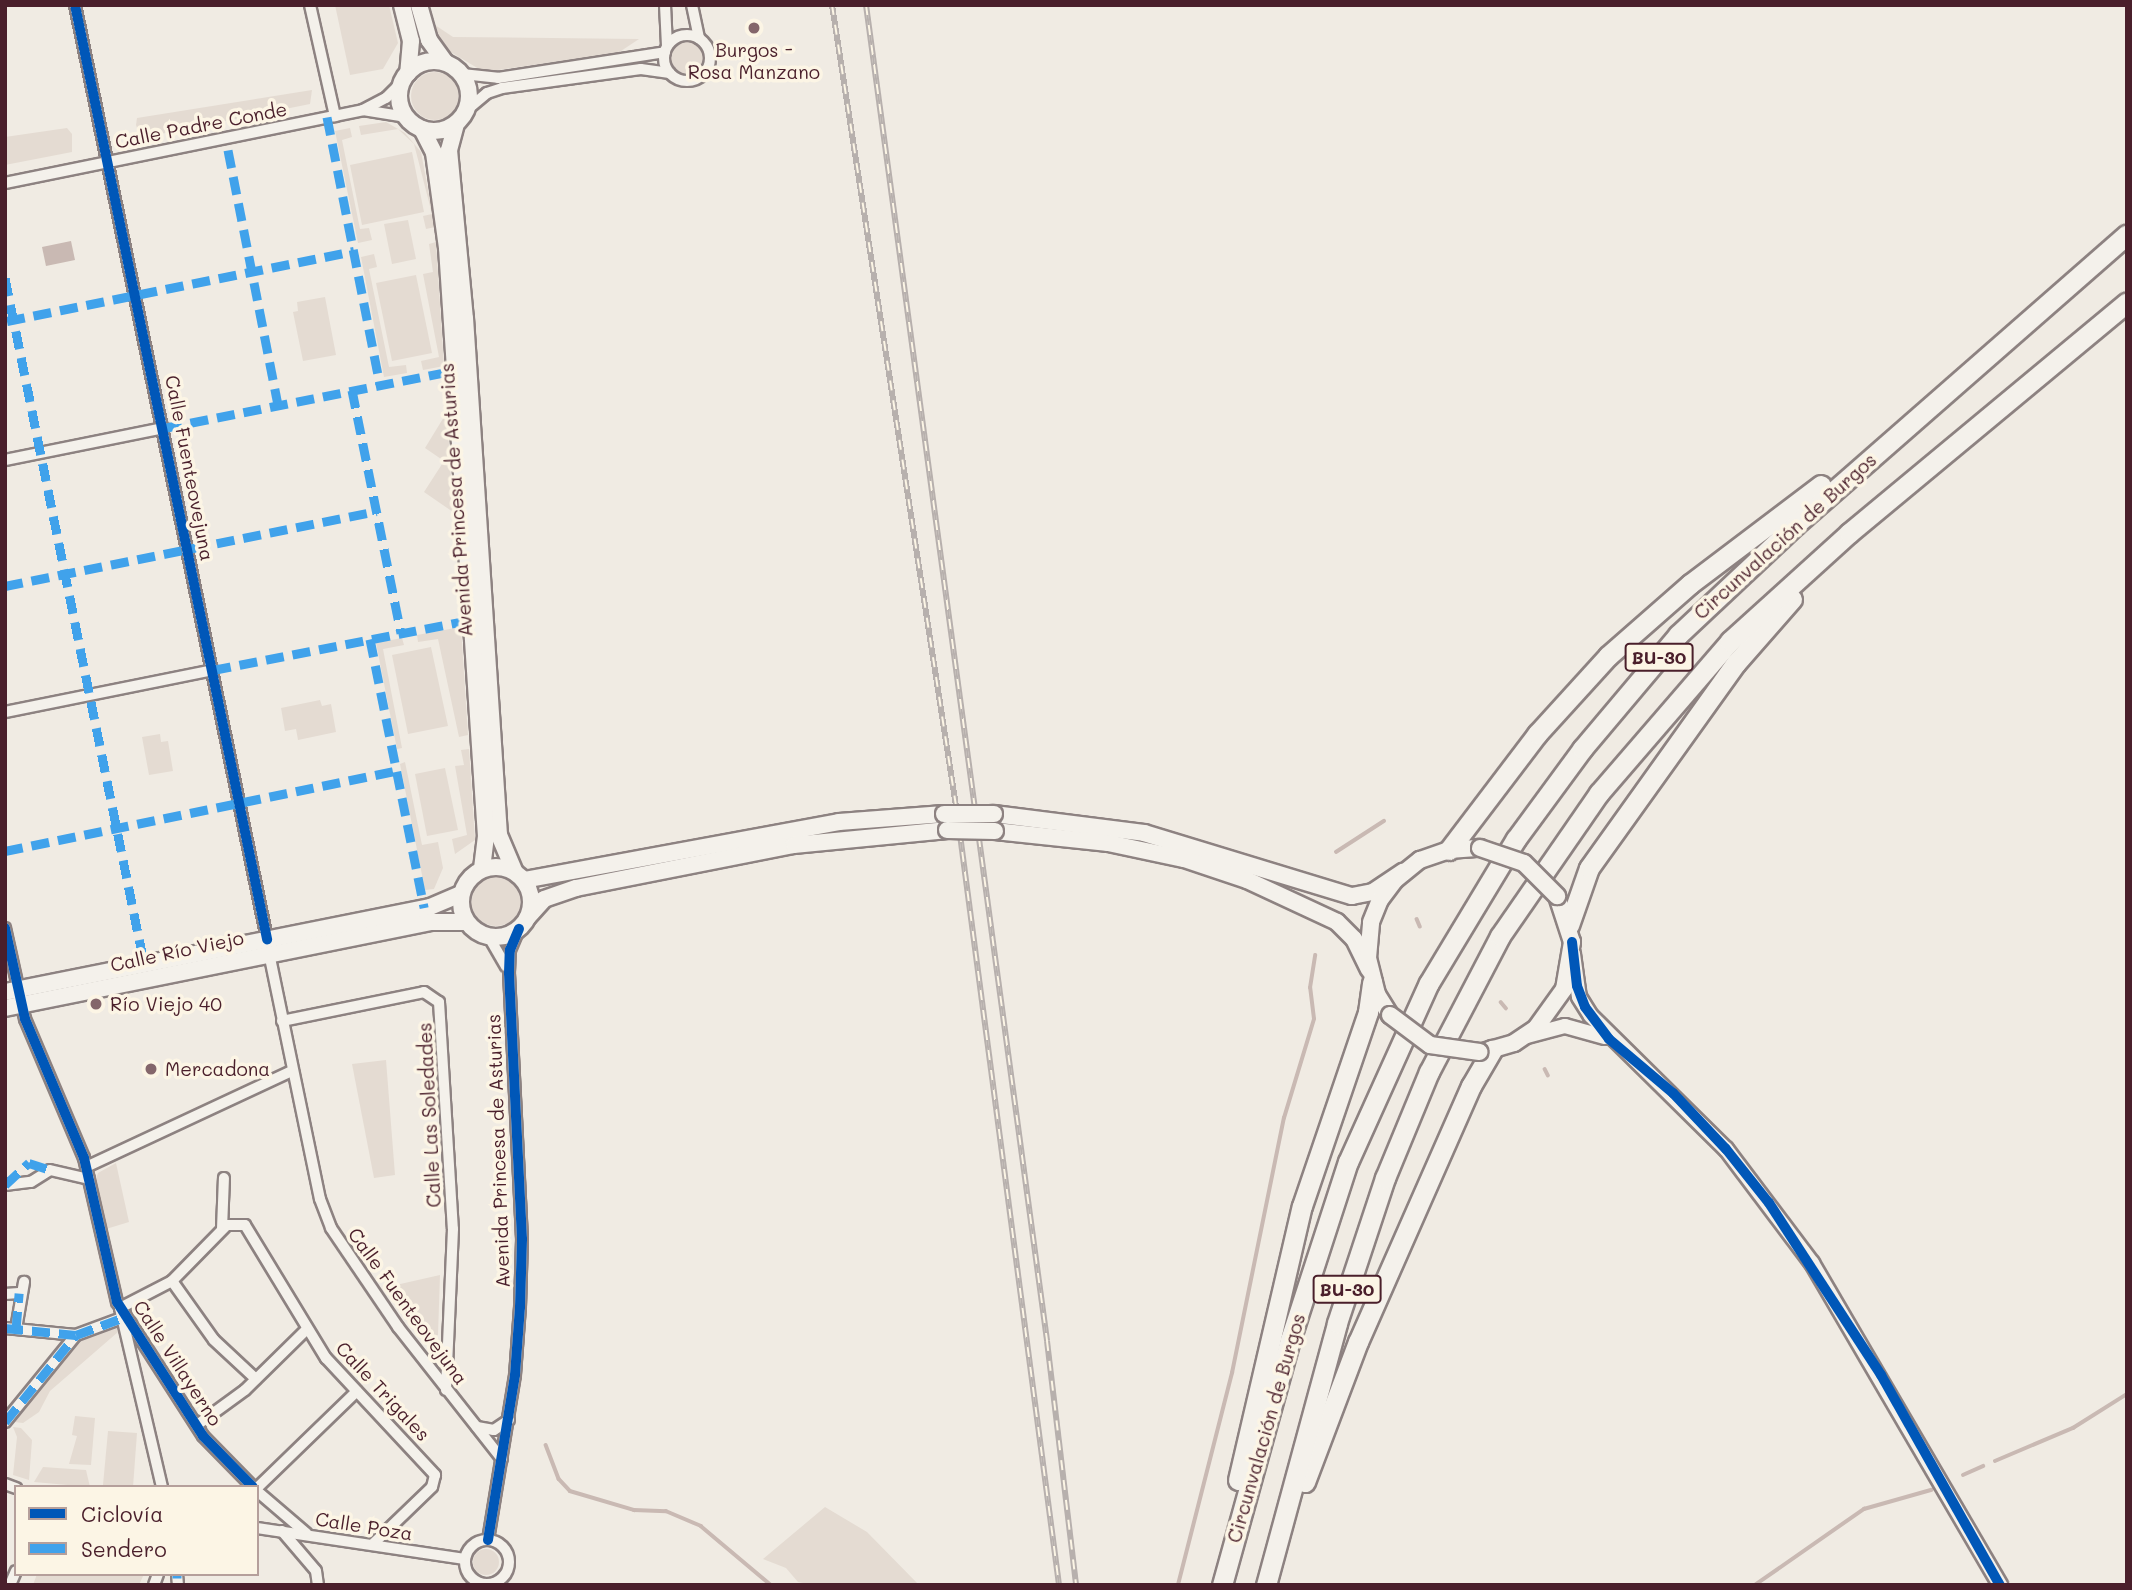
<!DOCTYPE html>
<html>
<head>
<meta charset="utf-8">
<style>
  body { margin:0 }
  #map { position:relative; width:2132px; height:1590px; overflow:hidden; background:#f0ebe3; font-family:Mali,sans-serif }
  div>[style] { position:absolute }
  .green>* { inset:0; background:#e4dbd2 }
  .round { border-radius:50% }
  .water>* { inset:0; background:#c9b9b3 }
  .stream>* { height:3.5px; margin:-1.75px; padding:0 1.75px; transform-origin:1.75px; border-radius:1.75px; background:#c9b9b3 }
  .roads { filter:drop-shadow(2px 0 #8d8281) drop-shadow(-2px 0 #8d8281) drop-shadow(0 2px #8d8281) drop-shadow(0 -2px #8d8281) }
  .minor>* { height:10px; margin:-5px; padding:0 5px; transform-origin:5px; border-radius:5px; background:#f4f1eb }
  .minor>.ring { margin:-5px; padding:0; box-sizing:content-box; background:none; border:10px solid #f4f1eb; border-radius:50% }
  .tertiary>* { height:14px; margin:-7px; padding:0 7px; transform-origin:7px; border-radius:7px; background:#f4f1eb }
  .secondary>* { height:16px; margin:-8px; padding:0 8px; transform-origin:8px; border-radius:8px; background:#f4f1eb }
  .secondary>.ring { margin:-8px; padding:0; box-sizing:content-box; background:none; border:16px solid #f4f1eb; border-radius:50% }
  .motorway>* { height:19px; margin:-9.5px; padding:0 9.5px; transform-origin:9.5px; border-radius:9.5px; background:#f4f1eb }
  .rail>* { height:6px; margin-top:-3px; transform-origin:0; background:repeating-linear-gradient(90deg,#fcf5e5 0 10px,#b7b0ad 0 20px); box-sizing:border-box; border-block:2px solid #b7b0ad }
  .bridges { filter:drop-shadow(2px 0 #8d8281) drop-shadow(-2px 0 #8d8281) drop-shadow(0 2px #8d8281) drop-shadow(0 -2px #8d8281) }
  .secondary-bridge>* { height:16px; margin:-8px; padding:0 8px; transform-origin:8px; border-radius:8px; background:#f4f1eb }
  .quiet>* { height:9px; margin-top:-4.5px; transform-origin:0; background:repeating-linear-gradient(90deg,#40a2eb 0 18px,transparent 0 27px) }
  .cycleway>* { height:10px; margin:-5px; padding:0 5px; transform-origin:5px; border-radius:5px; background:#0057b8 }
  .dots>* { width:19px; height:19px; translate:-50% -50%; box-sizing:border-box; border:4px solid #fcf5e5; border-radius:50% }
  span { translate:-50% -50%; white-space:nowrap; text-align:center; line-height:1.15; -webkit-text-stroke:7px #fcf5e5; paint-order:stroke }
  .shield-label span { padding:2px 5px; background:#fcf5e5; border:2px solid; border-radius:5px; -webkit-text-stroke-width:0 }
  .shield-label { font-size:18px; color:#4a1f2b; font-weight:700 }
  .poi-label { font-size:19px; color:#4a1f2b }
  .left { translate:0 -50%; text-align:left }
  .street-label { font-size:19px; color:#4a1f2b }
  .frame { position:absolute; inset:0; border:7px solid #4a1f2b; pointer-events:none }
  .legend { position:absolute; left:14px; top:1485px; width:245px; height:91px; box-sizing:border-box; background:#fcf5e5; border:2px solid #b59f9b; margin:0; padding:9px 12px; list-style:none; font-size:21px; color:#4a1f2b }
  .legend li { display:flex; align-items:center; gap:14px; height:35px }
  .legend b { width:35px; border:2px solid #b59f9b }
</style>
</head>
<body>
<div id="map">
  <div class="green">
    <div style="clip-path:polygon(335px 5px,389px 5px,398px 43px,383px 69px,350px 75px)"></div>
    <div style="clip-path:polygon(429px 21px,453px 37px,639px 39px,618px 53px,484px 72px,444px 48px)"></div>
    <div class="round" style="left:671px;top:42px;width:32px;height:32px"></div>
    <div class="round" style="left:411px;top:72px;width:48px;height:48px"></div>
    <div style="clip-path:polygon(312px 90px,310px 104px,141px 138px,136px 125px,137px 118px)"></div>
    <div style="clip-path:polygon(386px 122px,405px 133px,421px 152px,435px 227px,426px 229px,423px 216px,432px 214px,414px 144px,398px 129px,361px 135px,359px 126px)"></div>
    <div style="clip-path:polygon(67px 128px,72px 134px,72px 152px,5px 165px,5px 137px)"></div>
    <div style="clip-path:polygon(350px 128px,352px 137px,342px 140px,360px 229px,369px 228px,372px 240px,358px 243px,335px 131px)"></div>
    <div style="clip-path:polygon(412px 152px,424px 212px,362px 225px,350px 165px)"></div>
    <div style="clip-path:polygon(408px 220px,416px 259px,392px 264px,384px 224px)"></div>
    <div style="clip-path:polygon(436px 242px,444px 366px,423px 370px,421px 361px,439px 357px,423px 274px,433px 272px,429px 244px)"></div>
    <div style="clip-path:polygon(374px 254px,377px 267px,369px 269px,389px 367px,406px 365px,407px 373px,384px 377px,361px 257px)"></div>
    <div style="clip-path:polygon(416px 275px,432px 353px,392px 361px,376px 283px)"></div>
    <div style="clip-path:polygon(325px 297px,336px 355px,303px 361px,293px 312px,298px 311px,297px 302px)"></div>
    <div style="clip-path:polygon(447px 412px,453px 512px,424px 492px,444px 461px,425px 448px)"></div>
    <div style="clip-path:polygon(461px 627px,468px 735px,459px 737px,438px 639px,418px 642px,417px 635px)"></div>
    <div style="clip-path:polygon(402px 638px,404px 645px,383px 649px,402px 748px,397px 749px,376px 643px)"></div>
    <div style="clip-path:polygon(431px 647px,448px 726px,408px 734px,392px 655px)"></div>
    <div style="clip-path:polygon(320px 700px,322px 706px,331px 704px,336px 732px,298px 740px,296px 729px,285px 731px,281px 708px)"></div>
    <div style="clip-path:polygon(160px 734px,161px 742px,168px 741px,173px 771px,149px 775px,142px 737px)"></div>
    <div style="clip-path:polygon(469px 749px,475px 840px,455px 854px,452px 839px,467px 835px,455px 766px,464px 765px,461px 750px)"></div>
    <div style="clip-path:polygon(405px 762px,422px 845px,438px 842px,443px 868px,434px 889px,425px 890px,400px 764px)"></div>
    <div style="clip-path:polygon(445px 768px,458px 830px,427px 836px,415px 774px)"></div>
    <div class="round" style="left:471px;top:876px;width:50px;height:50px"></div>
    <div style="clip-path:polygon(386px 1060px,395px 1175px,374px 1178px,352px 1064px)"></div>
    <div style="clip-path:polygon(116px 1163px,129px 1222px,106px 1229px,96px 1179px,98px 1173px)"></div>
    <div style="clip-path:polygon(440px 1275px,438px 1335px,426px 1339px,387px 1287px)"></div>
    <div style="clip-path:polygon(117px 1326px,118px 1332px,50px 1391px,39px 1412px,23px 1423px,14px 1422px,82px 1339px)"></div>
    <div style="clip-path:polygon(75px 1416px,95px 1418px,91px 1465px,69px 1464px,77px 1436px,72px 1435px)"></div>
    <div style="clip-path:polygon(13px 1427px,21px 1428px,32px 1440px,29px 1480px,13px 1475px,17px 1437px)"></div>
    <div style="clip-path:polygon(108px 1431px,137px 1433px,133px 1487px,103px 1485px)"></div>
    <div style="clip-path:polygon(43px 1467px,86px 1470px,90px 1487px,34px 1482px)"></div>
    <div style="clip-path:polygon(825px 1507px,867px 1532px,919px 1585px,813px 1585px,798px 1582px,786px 1568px,763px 1559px)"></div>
    <div class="round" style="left:473px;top:1549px;width:26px;height:26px"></div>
    <div style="clip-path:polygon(37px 1574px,144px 1574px,139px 1585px,33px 1585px)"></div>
  </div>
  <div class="water">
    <div style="clip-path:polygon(71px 241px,75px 260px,46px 266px,42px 247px)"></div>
  </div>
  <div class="stream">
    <div style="left:1336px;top:852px;width:57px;rotate:-32.9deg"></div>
    <div style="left:1417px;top:919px;width:8px;rotate:67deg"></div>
    <div style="left:1501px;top:1002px;width:8px;rotate:50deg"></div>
    <div style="left:1545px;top:1069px;width:7px;rotate:63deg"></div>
    <div style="left:546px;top:1445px;width:36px;rotate:69deg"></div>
    <div style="left:559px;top:1479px;width:16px;rotate:47deg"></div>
    <div style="left:570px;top:1491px;width:67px;rotate:16.5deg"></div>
    <div style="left:634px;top:1510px;width:32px;rotate:2deg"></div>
    <div style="left:666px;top:1511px;width:38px;rotate:23deg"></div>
    <div style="left:701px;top:1526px;width:92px;rotate:40.1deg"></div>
    <div style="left:1995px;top:1461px;width:85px;rotate:-22.9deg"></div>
    <div style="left:2073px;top:1428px;width:64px;rotate:-32.2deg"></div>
    <div style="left:1963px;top:1475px;width:22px;rotate:-24deg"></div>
    <div style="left:1178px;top:1585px;width:219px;rotate:-75.7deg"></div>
    <div style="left:1232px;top:1373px;width:260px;rotate:-78.5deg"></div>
    <div style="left:1284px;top:1118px;width:103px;rotate:-73.1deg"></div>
    <div style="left:1314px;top:1019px;width:31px;rotate:-97deg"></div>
    <div style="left:1310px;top:988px;width:33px;rotate:-81deg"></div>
    <div style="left:1755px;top:1585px;width:133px;rotate:-34.9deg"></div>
    <div style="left:1864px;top:1509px;width:70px;rotate:-15.8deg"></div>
  </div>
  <div class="roads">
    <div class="minor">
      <div style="left:75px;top:5px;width:954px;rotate:78.38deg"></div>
      <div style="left:310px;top:5px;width:114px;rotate:77.3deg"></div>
      <div style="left:665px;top:5px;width:41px;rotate:87.2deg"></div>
      <div style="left:692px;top:5px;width:34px;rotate:78deg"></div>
      <div class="ring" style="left:664px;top:35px;width:36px;height:36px"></div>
      <div style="left:462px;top:74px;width:36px;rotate:6deg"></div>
      <div style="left:498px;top:78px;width:169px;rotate:-8.8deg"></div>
      <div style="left:468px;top:109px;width:25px;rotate:-40deg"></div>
      <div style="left:487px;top:93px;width:16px;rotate:-18deg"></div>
      <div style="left:502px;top:88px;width:140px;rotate:-7.8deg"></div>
      <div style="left:641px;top:69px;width:29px;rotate:8deg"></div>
      <div style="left:363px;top:110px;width:44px;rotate:9.2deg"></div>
      <div style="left:5px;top:183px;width:365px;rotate:-11.5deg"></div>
      <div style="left:363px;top:110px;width:26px;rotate:-28deg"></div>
      <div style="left:386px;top:98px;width:23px;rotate:-45deg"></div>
      <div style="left:5px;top:460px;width:162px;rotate:-11.4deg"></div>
      <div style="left:5px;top:712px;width:212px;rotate:-11.4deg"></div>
      <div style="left:5px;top:928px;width:93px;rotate:77.6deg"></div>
      <div style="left:25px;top:1019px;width:151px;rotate:67deg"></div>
      <div style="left:84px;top:1158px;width:148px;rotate:77.1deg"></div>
      <div style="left:117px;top:1302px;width:159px;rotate:57.3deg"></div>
      <div style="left:203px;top:1436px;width:71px;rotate:45.6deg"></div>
      <div style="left:489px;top:937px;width:34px;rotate:60deg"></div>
      <div style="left:269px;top:953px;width:251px;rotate:78.3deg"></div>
      <div style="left:320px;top:1199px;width:31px;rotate:69deg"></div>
      <div style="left:331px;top:1228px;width:120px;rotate:55.9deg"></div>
      <div style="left:398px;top:1327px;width:168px;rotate:51.8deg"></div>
      <div style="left:282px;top:1021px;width:145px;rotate:-11.5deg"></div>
      <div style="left:424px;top:992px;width:18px;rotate:34deg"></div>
      <div style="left:439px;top:1002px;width:227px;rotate:86.5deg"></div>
      <div style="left:453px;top:1229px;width:161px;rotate:92.5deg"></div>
      <div style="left:86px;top:1167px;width:227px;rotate:-25deg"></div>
      <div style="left:5px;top:1185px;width:26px;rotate:-7deg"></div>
      <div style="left:31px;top:1182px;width:22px;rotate:-32deg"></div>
      <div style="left:50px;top:1170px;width:40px;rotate:13deg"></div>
      <div style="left:222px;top:1229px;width:51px;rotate:-87.8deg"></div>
      <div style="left:172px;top:1281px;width:72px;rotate:54.6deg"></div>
      <div style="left:214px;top:1340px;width:57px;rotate:42.9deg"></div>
      <div style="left:5px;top:1294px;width:14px;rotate:-4deg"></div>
      <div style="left:120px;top:1308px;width:59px;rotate:-27.4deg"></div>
      <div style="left:172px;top:1281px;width:78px;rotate:-45.5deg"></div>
      <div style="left:227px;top:1225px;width:18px"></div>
      <div style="left:245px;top:1225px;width:156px;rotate:58.7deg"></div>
      <div style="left:326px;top:1358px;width:160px;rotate:47deg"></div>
      <div style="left:435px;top:1475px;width:12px;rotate:104deg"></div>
      <div style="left:432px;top:1487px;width:83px;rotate:136deg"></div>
      <div style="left:120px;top:1308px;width:184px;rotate:76.8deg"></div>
      <div style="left:5px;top:1328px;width:71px;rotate:5.6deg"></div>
      <div style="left:16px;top:1329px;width:48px;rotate:-80.3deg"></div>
      <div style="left:5px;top:1422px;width:112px;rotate:-50.8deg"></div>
      <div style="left:76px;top:1335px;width:49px;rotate:-20.3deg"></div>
      <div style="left:197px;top:1425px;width:59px;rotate:-36.1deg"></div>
      <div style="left:245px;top:1390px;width:87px;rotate:-44.5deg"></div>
      <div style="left:477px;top:1427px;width:17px;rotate:10deg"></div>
      <div style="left:494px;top:1430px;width:18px;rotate:-34deg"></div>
      <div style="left:5px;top:1484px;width:12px;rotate:20deg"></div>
      <div style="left:257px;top:1488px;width:139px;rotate:-44.1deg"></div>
      <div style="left:257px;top:1491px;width:65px;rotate:40.6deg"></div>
      <div style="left:257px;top:1528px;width:210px;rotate:8.5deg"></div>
      <div style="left:282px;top:1531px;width:52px;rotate:49.6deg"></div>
      <div style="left:316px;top:1571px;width:14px;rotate:82deg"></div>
      <div class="ring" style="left:465px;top:1540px;width:34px;height:34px"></div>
      <div style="left:488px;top:1540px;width:167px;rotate:-80.7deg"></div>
      <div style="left:515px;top:1375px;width:68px;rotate:-85.8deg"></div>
      <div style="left:520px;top:1307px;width:68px;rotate:-88.3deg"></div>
      <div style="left:522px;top:1239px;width:266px;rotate:-92.8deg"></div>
      <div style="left:509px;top:973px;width:23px;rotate:-88deg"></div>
      <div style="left:510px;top:950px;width:23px;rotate:-67deg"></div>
      <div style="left:177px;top:1574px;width:11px;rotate:85deg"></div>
      <div style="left:10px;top:1585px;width:15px;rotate:-67deg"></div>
      <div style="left:154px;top:1585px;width:12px;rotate:-70deg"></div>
    </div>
    <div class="tertiary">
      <div style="left:1573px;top:954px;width:43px;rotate:82.1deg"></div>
      <div style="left:1579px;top:997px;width:22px;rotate:58deg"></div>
      <div style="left:1591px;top:1016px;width:190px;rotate:44.6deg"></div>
      <div style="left:1726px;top:1149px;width:143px;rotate:53deg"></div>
      <div style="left:1812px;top:1263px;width:373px;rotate:59.7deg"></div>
      <div style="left:1527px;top:1036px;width:39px;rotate:-15deg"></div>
      <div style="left:1565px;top:1026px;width:41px;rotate:15.4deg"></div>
    </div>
    <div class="secondary">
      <div style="left:402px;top:5px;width:37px;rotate:76deg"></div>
      <div style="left:411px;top:41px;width:32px;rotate:95deg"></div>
      <div style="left:419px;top:5px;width:36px;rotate:74deg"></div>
      <div style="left:429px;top:40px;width:27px;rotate:54deg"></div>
      <div class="ring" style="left:399px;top:61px;width:54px;height:54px"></div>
      <div style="left:456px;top:124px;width:27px;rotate:105deg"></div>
      <div style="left:449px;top:150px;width:169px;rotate:84.6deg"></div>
      <div style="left:465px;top:318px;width:518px;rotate:86.24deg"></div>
      <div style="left:499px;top:835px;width:39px;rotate:67deg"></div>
      <div style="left:422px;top:129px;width:27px;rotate:63deg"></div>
      <div style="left:434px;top:153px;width:96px;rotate:82.2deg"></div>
      <div style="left:447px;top:248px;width:589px;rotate:86.21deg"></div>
      <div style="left:486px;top:836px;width:33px;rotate:97deg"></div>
      <div style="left:994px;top:814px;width:151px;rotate:7.2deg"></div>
      <div style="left:1144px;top:833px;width:217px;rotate:16.9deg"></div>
      <div style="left:1352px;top:896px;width:21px;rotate:-11deg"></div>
      <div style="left:1373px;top:892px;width:36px;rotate:-34deg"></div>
      <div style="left:995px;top:831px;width:114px;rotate:6.1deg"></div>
      <div style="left:1108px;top:843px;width:78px;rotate:11.9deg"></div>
      <div style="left:1184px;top:859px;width:66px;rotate:18.4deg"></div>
      <div style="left:1247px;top:880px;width:99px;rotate:25deg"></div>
      <div style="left:1337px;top:922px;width:24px;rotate:45deg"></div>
      <div style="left:1354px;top:939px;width:34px;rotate:64deg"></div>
      <div class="ring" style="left:461px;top:867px;width:54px;height:54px"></div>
      <div style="left:524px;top:880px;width:320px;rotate:-10.4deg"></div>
      <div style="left:839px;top:822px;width:105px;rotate:-4.4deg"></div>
      <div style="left:528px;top:917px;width:24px;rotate:-48deg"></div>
      <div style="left:544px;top:899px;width:34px;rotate:-19deg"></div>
      <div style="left:576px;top:888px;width:222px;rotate:-11.2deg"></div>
      <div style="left:794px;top:845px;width:154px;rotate:-5.6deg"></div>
      <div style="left:5px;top:992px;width:433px;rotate:-11.3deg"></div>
      <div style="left:430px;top:907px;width:33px;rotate:-23deg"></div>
      <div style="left:5px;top:1008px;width:435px;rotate:-11.4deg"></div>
      <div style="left:431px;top:922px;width:35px"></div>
      <div style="left:1390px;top:1015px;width:25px;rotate:-122deg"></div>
      <div style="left:1377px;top:994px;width:37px;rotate:-104deg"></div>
      <div style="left:1368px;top:958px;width:36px;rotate:-85deg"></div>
      <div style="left:1371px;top:922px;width:24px;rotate:-68deg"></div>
      <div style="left:1380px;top:900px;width:25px;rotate:-53deg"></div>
      <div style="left:1395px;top:880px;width:32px;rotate:-39deg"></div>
      <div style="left:1420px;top:860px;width:31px;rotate:-19deg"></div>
      <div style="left:1449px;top:850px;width:31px;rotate:-4deg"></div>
      <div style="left:1483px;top:1052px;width:32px;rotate:-16deg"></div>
      <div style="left:1514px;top:1043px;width:27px;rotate:-34deg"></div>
      <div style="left:1536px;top:1028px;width:48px;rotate:-54.3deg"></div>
      <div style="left:1564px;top:989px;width:48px;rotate:-80.3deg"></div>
      <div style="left:1572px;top:942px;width:48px;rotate:-108.1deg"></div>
    </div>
    <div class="motorway">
      <div style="left:1449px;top:850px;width:146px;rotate:-52.8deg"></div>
      <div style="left:1537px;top:734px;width:105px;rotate:-47.7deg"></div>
      <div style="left:1608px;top:656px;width:109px;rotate:-41.3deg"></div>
      <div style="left:1690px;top:584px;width:164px;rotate:-37.1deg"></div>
      <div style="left:1569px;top:925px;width:60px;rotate:-70.7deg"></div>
      <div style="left:1589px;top:868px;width:252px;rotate:-54.4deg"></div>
      <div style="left:1736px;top:663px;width:85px;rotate:-48.8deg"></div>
      <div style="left:1238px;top:1480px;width:281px;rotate:-76.9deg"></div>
      <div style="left:1302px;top:1206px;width:205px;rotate:-71.2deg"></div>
      <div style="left:1368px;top:1012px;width:30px;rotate:-82deg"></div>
      <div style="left:1305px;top:1482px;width:150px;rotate:-69.3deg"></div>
      <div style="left:1358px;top:1342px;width:280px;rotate:-66.2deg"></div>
      <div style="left:1471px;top:1086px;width:42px;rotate:-59.7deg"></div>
      <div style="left:1222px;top:1585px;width:254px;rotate:-74.5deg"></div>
      <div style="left:1290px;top:1340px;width:187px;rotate:-72deg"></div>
      <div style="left:1348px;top:1162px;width:196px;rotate:-65.7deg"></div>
      <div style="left:1429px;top:983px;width:168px;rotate:-58.9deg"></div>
      <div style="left:1516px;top:839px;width:112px;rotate:-53.7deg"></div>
      <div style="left:1582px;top:749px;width:149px;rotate:-49.9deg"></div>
      <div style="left:1678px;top:635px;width:161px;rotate:-43.2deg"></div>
      <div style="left:1795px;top:525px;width:441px;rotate:-41.2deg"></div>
      <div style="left:1266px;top:1585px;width:271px;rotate:-74.8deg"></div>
      <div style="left:1337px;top:1323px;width:153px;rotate:-71.7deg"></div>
      <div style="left:1385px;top:1178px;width:115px;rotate:-67.5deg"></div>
      <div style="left:1429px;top:1072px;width:153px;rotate:-62.4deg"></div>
      <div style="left:1500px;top:936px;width:174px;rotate:-55.3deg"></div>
      <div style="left:1599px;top:793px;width:201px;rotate:-49.2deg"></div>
      <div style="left:1730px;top:641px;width:161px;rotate:-42.2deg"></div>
      <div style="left:1849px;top:533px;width:361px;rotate:-39.7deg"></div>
    </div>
  </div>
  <div class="rail">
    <div style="left:832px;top:5px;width:817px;rotate:81.2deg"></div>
    <div style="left:957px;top:812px;width:780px;rotate:82.48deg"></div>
    <div style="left:866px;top:5px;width:1348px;rotate:82.28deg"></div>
    <div style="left:1047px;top:1341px;width:246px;rotate:83.2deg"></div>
  </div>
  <div class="bridges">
    <div class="secondary-bridge">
      <div style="left:944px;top:814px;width:50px"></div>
      <div style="left:947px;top:830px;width:48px;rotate:1.2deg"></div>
      <div style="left:1480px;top:848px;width:46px;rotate:18.8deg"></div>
      <div style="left:1524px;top:863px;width:47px;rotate:45deg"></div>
      <div style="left:1390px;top:1015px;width:50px;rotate:36.9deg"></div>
      <div style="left:1430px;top:1045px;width:50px;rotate:8deg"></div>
    </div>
  </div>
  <div class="quiet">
    <div style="left:327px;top:117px;width:272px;rotate:78.8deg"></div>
    <div style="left:228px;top:150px;width:261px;rotate:78.9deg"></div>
    <div style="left:5px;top:278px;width:699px;rotate:78.53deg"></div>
    <div style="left:7px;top:321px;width:354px;rotate:-11.4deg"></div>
    <div style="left:352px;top:390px;width:248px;rotate:78.6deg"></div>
    <div style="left:164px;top:428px;width:289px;rotate:-11.2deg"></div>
    <div style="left:5px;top:586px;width:379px;rotate:-11.4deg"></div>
    <div style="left:370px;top:639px;width:274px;rotate:78.6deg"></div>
    <div style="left:213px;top:670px;width:256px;rotate:-11deg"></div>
    <div style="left:5px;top:851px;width:399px;rotate:-11.6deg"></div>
    <div style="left:5px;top:1185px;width:33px;rotate:-43deg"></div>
    <div style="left:29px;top:1163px;width:22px;rotate:18deg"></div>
    <div style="left:5px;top:1328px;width:71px;rotate:5.6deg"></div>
    <div style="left:16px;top:1329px;width:36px;rotate:-85deg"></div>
    <div style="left:5px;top:1422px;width:112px;rotate:-50.8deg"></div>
    <div style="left:76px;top:1335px;width:49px;rotate:-20.3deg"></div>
    <div style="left:177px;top:1574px;width:4px;rotate:90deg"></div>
  </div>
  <div class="cycleway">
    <div style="left:75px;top:5px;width:954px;rotate:78.38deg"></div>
    <div style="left:5px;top:928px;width:93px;rotate:77.6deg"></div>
    <div style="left:25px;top:1019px;width:151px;rotate:67deg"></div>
    <div style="left:84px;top:1158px;width:148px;rotate:77.1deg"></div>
    <div style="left:117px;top:1302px;width:159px;rotate:57.3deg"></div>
    <div style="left:203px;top:1436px;width:71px;rotate:45.6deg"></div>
    <div style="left:1572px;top:942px;width:44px;rotate:83.5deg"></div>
    <div style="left:1577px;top:986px;width:22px;rotate:69deg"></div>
    <div style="left:1585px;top:1007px;width:40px;rotate:53deg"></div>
    <div style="left:1609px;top:1039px;width:84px;rotate:40.2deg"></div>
    <div style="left:1673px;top:1093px;width:77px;rotate:46.6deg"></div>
    <div style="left:1726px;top:1149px;width:69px;rotate:51.5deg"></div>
    <div style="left:1769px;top:1203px;width:205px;rotate:56.9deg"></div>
    <div style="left:1881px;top:1375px;width:241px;rotate:60.5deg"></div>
    <div style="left:488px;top:1540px;width:167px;rotate:-80.7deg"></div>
    <div style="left:515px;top:1375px;width:68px;rotate:-85.8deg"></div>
    <div style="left:520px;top:1307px;width:68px;rotate:-88.3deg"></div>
    <div style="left:522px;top:1239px;width:266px;rotate:-92.8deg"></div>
    <div style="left:509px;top:973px;width:23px;rotate:-88deg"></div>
    <div style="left:510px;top:950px;width:23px;rotate:-67deg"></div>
  </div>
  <div class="dots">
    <div style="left:754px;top:28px;background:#84666b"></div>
    <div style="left:96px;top:1004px;background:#84666b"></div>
    <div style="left:151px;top:1069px;background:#84666b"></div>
  </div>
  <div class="shield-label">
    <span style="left:1659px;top:657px">BU-30</span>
    <span style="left:1347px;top:1289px">BU-30</span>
  </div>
  <div class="poi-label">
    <span style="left:754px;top:61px">Burgos -<br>Rosa Manzano</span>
    <span class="left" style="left:110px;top:1004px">Río Viejo 40</span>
    <span class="left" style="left:165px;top:1069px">Mercadona</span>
  </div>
  <div class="street-label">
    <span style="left:201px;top:125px;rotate:-11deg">Calle Padre Conde</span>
    <span style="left:190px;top:468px;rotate:79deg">Calle Fuenteovejuna</span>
    <span style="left:456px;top:500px;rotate:-94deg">Avenida Princesa de Asturias</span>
    <span style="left:1785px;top:536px;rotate:-42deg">Circunvalación de Burgos</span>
    <span style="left:177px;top:951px;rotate:-12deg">Calle Río Viejo</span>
    <span style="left:429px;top:1115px;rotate:-93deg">Calle Las Soledades</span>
    <span style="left:498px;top:1151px;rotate:-92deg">Avenida Princesa de Asturias</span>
    <span style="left:408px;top:1306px;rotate:54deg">Calle Fuenteovejuna</span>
    <span style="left:178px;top:1363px;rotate:57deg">Calle Villayerno</span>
    <span style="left:383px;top:1391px;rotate:47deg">Calle Trigales</span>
    <span style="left:1266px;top:1428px;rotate:-74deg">Circunvalación de Burgos</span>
    <span style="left:364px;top:1526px;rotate:9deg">Calle Poza</span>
  </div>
  <div class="frame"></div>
  <ul class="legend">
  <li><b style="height:9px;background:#0057b8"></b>Ciclovía</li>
  <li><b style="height:9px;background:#40a2eb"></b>Sendero</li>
  </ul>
</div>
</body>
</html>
